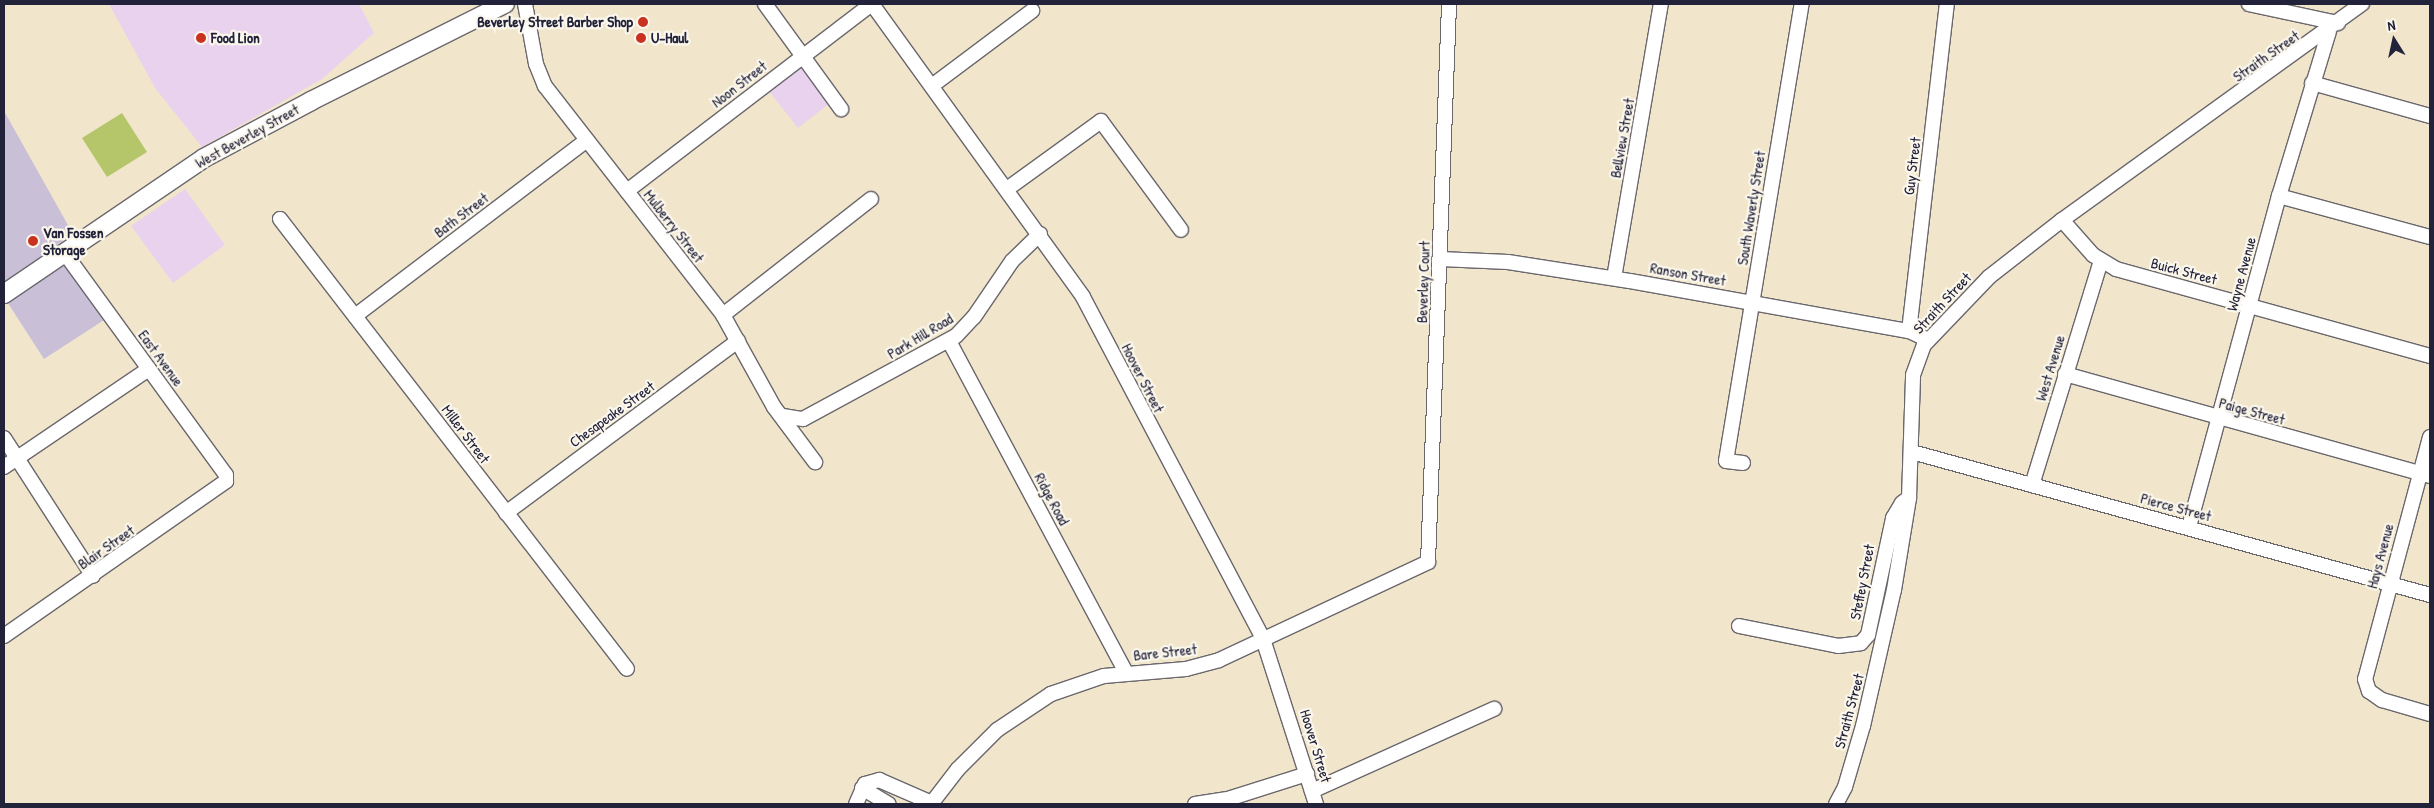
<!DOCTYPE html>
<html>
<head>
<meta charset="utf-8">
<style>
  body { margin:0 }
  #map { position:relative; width:2434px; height:808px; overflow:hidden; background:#f1e6cb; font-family:"Patrick Hand",sans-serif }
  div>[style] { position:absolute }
  .built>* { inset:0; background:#e8d2ee }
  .industrial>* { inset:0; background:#c9bfd7 }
  .green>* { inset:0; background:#b5c66a }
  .roads { filter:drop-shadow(1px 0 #6a676d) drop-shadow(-1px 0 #6a676d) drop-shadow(0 1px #6a676d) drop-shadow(0 -1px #6a676d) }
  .minor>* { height:14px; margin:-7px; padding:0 7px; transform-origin:7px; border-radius:7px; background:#fff }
  .major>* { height:18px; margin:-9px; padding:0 9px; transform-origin:9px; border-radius:9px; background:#fff }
  .dots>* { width:14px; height:14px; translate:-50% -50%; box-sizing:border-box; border:2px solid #fbf7ec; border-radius:50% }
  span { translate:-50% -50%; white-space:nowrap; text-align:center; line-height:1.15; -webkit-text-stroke:4.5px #fbf7ec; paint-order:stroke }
  .poi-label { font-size:15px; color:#22223b; font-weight:700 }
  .right { translate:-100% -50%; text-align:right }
  .left { translate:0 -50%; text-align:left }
  .street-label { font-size:15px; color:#22223b }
  .frame { position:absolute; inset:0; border:5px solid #22223b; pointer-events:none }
  .north { position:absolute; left:2369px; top:15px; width:50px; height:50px; -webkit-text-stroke:4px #fbf7ec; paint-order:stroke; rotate:350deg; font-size:14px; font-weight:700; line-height:20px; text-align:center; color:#22223b }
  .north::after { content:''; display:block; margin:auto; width:18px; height:22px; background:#22223b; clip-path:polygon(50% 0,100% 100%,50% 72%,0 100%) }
</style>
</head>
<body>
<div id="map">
  <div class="built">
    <div style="clip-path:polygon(109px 4px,359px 4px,374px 33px,322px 79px,202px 147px,155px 88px)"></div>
    <div style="clip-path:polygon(802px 65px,830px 103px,798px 128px,768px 90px)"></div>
    <div style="clip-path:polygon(185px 189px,225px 245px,173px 283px,131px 226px)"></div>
  </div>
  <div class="industrial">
    <div style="clip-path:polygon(4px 111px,73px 234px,52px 248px,104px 320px,44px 359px,4px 297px)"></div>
  </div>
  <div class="green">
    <div style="clip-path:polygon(122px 113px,147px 152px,107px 177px,82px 138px)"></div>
  </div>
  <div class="roads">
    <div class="minor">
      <div style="left:525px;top:4px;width:61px;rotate:79.6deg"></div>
      <div style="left:536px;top:64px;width:24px;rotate:68deg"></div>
      <div style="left:545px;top:86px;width:290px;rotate:52.1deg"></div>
      <div style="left:723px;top:315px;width:105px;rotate:61deg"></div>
      <div style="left:774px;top:407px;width:69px;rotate:53.3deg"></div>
      <div style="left:765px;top:4px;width:130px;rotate:54.1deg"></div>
      <div style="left:872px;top:4px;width:361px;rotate:54.2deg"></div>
      <div style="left:1083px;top:297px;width:386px;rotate:62.2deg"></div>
      <div style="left:1263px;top:639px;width:173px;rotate:72.2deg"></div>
      <div style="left:2249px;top:4px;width:91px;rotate:12.1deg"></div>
      <div style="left:2312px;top:83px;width:123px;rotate:15.6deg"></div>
      <div style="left:933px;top:85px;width:124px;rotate:-36.8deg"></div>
      <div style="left:1007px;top:189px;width:116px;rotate:-35.9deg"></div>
      <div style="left:1101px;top:121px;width:135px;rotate:53.7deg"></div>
      <div style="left:627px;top:191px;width:308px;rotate:-37.4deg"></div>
      <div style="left:2279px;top:196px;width:156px;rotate:15.2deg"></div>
      <div style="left:280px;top:219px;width:568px;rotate:52.36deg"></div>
      <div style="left:2062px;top:220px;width:47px;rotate:48.5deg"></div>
      <div style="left:2093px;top:255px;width:27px;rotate:31deg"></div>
      <div style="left:2116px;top:269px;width:326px;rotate:15.5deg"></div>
      <div style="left:1440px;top:259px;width:68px;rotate:2.5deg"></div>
      <div style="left:1508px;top:262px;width:123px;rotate:8.9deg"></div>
      <div style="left:1630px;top:281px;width:283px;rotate:10.2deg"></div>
      <div style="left:1909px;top:331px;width:21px;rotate:25deg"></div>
      <div style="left:1614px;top:278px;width:278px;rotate:-80.3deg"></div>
      <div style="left:723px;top:315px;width:188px;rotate:-38.1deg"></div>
      <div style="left:355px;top:316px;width:291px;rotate:-37.2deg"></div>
      <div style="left:1909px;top:331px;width:329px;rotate:-83.4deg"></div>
      <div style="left:949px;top:341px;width:376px;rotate:61.9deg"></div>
      <div style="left:2065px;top:374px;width:379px;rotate:15.6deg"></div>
      <div style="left:783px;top:416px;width:20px;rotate:9deg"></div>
      <div style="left:803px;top:419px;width:174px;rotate:-28.5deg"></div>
      <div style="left:956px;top:336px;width:26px;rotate:-47deg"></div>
      <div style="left:974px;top:317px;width:68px;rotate:-55.8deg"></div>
      <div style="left:1012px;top:261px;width:39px;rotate:-44deg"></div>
      <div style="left:2430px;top:437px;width:251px;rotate:105deg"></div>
      <div style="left:2365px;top:679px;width:13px;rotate:72deg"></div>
      <div style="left:2369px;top:691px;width:16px;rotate:35deg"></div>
      <div style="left:2382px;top:700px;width:50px;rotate:16.3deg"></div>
      <div style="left:4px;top:438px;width:164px;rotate:57.2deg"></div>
      <div style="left:1912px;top:452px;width:537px;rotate:15.43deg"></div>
      <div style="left:1743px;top:463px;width:17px;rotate:-173deg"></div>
      <div style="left:1726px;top:461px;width:463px;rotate:-80.6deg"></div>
      <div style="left:4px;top:467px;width:175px;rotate:-34.1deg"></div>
      <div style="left:2032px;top:485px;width:234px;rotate:-72.9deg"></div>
      <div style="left:506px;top:513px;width:289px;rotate:-36.6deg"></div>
      <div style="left:2189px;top:527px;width:343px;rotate:-74.8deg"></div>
      <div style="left:2279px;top:196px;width:172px;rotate:-73.1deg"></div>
      <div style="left:1739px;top:626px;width:101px;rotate:11.4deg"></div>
      <div style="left:1838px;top:646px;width:23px;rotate:-7deg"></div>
      <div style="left:1861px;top:643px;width:11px;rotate:-49deg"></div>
      <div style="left:1868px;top:635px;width:120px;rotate:-77.9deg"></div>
      <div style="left:1893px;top:518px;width:17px;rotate:-59deg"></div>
      <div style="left:1902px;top:503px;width:9px;rotate:-36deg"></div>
      <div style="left:4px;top:636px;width:271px;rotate:-34.9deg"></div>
      <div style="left:226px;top:481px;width:6px;rotate:-90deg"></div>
      <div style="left:226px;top:475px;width:274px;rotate:-126deg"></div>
      <div style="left:862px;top:788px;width:31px;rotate:31deg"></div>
      <div style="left:1312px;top:791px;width:200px;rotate:-24.3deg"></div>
      <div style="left:856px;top:804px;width:22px;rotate:-66deg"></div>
      <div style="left:865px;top:784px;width:15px;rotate:-16deg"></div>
      <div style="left:879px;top:780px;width:58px;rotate:23.5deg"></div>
      <div style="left:931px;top:804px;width:44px;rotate:-52.4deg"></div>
      <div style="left:958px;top:769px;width:55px;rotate:-45deg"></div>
      <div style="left:997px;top:730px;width:65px;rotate:-33.7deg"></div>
      <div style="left:1051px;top:694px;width:56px;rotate:-18.8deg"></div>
      <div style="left:1104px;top:676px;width:82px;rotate:-4.9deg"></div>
      <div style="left:1186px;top:669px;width:34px;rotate:-15deg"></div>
      <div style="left:1219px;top:660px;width:231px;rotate:-25.1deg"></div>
      <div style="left:1428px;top:562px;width:558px;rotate:-87.84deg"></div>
      <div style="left:1195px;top:804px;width:36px;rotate:-9deg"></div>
      <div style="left:1231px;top:798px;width:80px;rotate:-17.5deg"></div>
      <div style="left:1836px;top:804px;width:19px;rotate:-62deg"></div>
      <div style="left:1845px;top:787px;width:64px;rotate:-73.6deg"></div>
      <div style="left:1863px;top:726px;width:139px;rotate:-77.2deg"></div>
      <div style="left:1894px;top:590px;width:93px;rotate:-80.7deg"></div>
      <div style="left:1909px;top:498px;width:123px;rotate:-88.1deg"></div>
      <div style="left:1913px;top:375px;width:32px;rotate:-70deg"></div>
      <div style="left:1924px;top:345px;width:94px;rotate:-46.3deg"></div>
      <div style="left:1989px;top:277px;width:93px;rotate:-38deg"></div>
      <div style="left:2062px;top:220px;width:370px;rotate:-35.8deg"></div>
    </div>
    <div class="major">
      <div style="left:4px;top:294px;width:242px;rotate:-34.2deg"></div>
      <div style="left:204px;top:158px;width:121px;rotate:-28deg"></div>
      <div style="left:311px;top:101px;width:217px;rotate:-26.6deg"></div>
    </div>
  </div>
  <div class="dots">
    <div style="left:643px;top:22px;background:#c8321e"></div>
    <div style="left:201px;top:38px;background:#c8321e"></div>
    <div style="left:641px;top:38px;background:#c8321e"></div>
    <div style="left:33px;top:241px;background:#c8321e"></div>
  </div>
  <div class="poi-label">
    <span class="right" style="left:633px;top:22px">Beverley Street Barber Shop</span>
    <span class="left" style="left:211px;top:38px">Food Lion</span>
    <span class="left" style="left:651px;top:38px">U-Haul</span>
    <span class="left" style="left:43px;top:241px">Van Fossen<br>Storage</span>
  </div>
  <div class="street-label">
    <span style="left:2266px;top:56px;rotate:-35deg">Straith Street</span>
    <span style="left:739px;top:84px;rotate:-38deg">Noon Street</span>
    <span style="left:247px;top:136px;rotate:-29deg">West Beverley Street</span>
    <span style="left:1622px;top:138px;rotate:-80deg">Bellview Street</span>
    <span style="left:1912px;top:166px;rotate:-83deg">Guy Street</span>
    <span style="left:1751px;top:208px;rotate:-81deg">South Waverly Street</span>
    <span style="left:461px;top:215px;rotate:-37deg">Bath Street</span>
    <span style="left:674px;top:226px;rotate:52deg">Mulberry Street</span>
    <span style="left:2184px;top:271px;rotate:15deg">Buick Street</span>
    <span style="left:1688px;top:274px;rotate:10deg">Ranson Street</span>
    <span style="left:2241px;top:274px;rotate:-75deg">Wayne Avenue</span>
    <span style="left:1423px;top:282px;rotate:-88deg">Beverley Court</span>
    <span style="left:1942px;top:303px;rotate:-47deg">Straith Street</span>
    <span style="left:920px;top:336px;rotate:-31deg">Park Hill Road</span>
    <span style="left:161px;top:358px;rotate:54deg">East Avenue</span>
    <span style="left:2050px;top:368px;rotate:-73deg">West Avenue</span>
    <span style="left:1143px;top:378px;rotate:63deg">Hoover Street</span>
    <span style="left:2252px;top:411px;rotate:15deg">Paige Street</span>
    <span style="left:612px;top:414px;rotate:-36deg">Chesapeake Street</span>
    <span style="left:466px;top:434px;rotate:53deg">Miller Street</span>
    <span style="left:1052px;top:499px;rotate:62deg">Ridge Road</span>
    <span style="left:2176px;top:507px;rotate:15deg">Pierce Street</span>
    <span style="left:106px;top:547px;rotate:-35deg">Blair Street</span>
    <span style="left:2380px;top:556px;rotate:-75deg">Hays Avenue</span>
    <span style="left:1862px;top:582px;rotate:-79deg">Steffey Street</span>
    <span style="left:1165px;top:652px;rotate:-6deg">Bare Street</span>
    <span style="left:1849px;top:711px;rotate:-75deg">Straith Street</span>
    <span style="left:1316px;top:746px;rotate:73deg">Hoover Street</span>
  </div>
  <div class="frame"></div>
  <div class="north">N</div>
</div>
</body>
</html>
